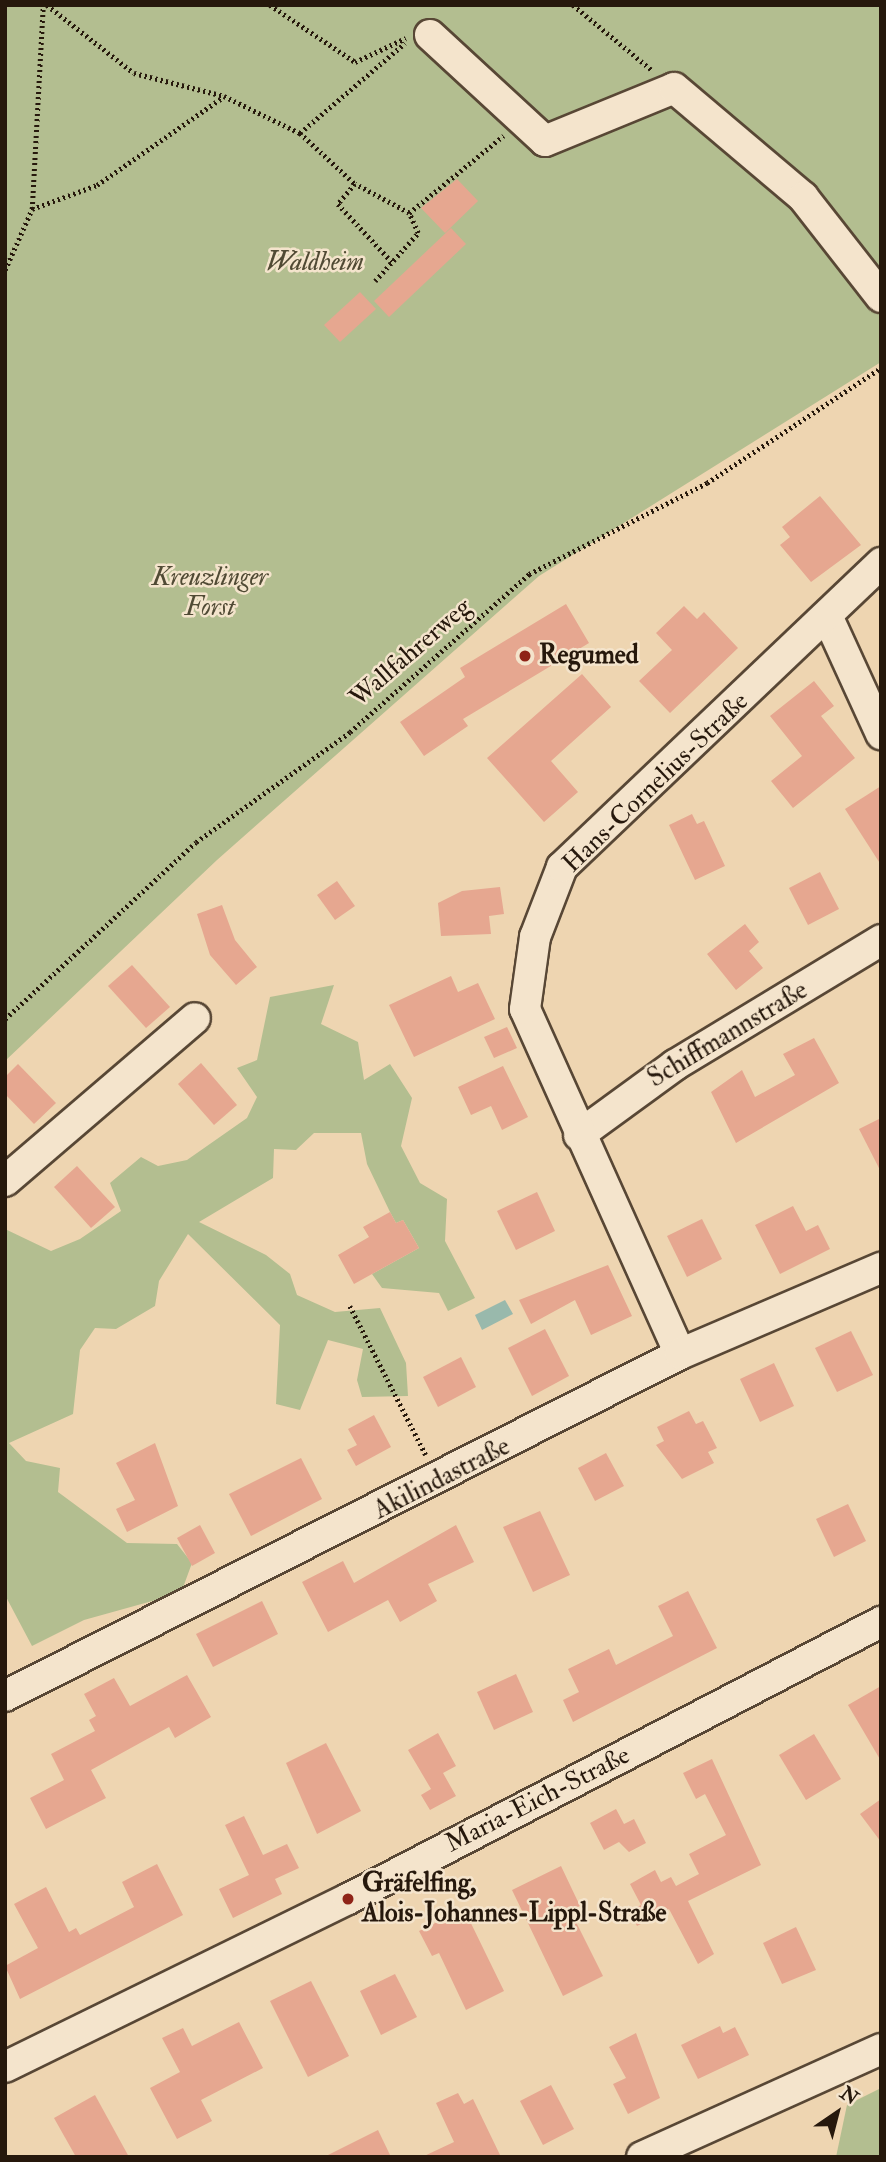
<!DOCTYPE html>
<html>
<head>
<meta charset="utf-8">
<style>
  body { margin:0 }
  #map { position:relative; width:886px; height:2162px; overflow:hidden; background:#eed5b1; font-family:"IM FELL Double Pica",serif }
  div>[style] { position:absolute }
  .green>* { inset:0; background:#b3be90 }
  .water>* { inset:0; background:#99b9ac }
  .building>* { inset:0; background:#e6a790 }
  .path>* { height:4.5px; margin-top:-2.25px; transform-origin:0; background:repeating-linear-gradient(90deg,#26180c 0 2px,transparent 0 5.5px) }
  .roads { filter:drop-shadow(2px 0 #584735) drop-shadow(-2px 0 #584735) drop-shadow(0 2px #584735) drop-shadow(0 -2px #584735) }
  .minor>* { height:30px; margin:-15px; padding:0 15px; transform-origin:15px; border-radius:15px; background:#f4e4cc }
  .dots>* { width:19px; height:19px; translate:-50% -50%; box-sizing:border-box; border:4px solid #f4e4cc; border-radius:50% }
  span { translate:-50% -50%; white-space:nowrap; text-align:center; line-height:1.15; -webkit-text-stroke:5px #f4e4cc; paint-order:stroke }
  .park-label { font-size:26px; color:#504a34; font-style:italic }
  .street-label { font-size:26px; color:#26180c }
  .poi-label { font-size:26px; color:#26180c; font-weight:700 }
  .left { translate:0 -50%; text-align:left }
  .frame { position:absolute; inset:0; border:7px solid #26180c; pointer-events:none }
  .north { position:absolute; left:802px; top:2078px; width:70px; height:70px; -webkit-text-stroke:5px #f4e4cc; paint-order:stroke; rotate:35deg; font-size:19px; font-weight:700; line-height:28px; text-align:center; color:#26180c }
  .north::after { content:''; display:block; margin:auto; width:24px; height:32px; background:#26180c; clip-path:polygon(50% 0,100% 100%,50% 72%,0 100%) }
</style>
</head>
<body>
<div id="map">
  <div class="green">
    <div style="clip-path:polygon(5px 5px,881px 5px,881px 362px,539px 576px,217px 860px,5px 1061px)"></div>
    <div style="clip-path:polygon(334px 985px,321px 1024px,358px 1042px,364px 1080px,390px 1064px,412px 1098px,401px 1146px,420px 1183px,447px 1199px,445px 1241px,475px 1298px,448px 1311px,439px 1293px,382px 1288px,372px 1274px,419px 1248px,403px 1220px,396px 1223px,390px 1212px,367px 1164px,361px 1133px,314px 1133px,296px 1150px,274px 1149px,273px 1178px,199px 1222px,266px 1255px,290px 1274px,297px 1295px,335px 1312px,380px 1308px,406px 1363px,408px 1396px,362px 1397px,357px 1380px,363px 1349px,328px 1340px,300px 1410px,276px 1404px,280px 1325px,188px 1234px,159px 1281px,155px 1306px,116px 1329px,95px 1328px,80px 1350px,73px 1414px,9px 1443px,26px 1461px,60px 1468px,58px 1492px,127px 1543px,177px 1544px,192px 1563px,181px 1593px,84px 1620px,32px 1646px,5px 1595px,5px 1229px,51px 1251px,80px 1239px,121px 1211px,110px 1183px,141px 1157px,158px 1166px,187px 1160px,247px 1118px,257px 1097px,237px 1068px,257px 1060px,270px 997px)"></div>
    <div style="clip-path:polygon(881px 2088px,881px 2157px,836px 2157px,847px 2105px)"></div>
  </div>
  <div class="water">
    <div style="clip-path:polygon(505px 1300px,513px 1314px,482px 1330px,475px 1315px)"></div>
  </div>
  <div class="building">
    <div style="clip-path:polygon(457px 179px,478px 201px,445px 233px,421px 208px)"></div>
    <div style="clip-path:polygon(451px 228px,466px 244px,389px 317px,374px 301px)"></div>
    <div style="clip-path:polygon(360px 292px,376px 309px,340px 342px,324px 325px)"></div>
    <div style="clip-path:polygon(820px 496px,861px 545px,811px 582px,780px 545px,790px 537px,782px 527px)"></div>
    <div style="clip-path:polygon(566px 604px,589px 643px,463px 719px,468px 726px,424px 756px,400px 722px,465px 677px,460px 668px)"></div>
    <div style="clip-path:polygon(684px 606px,697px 619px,704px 612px,738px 648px,670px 713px,639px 681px,672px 650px,656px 633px)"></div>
    <div style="clip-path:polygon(582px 674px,611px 707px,551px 761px,578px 792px,544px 822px,487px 758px)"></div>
    <div style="clip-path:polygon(814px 681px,834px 706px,821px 716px,855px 758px,793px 808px,771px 781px,802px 756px,770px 716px)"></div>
    <div style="clip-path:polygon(881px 786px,881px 865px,845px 809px)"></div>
    <div style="clip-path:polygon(692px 814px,697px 824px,704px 821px,725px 866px,695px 880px,669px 825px)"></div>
    <div style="clip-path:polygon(820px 872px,839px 909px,808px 925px,789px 888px)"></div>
    <div style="clip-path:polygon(337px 881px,355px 906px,335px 920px,317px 895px)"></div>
    <div style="clip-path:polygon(500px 887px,504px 914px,489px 916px,491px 934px,441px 936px,438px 903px,462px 891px)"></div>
    <div style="clip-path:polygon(222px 905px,235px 940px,257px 967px,236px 985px,210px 955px,197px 914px)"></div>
    <div style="clip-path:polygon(745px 924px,759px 942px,749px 951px,763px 968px,736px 990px,707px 954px)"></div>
    <div style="clip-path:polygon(132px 965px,170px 1007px,146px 1028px,108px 986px)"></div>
    <div style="clip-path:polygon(451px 976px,458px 992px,478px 983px,495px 1019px,414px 1057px,389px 1005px)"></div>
    <div style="clip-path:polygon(507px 1027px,517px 1048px,494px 1058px,484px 1037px)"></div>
    <div style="clip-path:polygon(814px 1038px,839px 1083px,736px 1143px,711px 1092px,742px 1070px,755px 1097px,795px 1075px,783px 1054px)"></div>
    <div style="clip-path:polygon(201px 1063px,237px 1105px,214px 1125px,178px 1084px)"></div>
    <div style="clip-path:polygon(18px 1064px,56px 1103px,34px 1124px,5px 1094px,5px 1077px)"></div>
    <div style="clip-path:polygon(503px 1066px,528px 1117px,502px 1130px,491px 1106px,471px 1115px,458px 1087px)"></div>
    <div style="clip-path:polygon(881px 1118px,881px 1172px,859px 1129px)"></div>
    <div style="clip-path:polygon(77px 1166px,115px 1207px,91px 1228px,54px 1187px)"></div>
    <div style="clip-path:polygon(537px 1192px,555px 1231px,516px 1250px,497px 1211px)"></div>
    <div style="clip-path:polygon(793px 1206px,806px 1231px,818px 1225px,830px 1249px,780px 1274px,755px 1225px)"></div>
    <div style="clip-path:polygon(390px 1212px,396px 1223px,403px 1220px,419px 1248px,354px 1284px,338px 1255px,369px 1237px,363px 1227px)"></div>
    <div style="clip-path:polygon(702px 1219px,722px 1259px,687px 1277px,667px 1236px)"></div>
    <div style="clip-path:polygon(608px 1265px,632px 1316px,591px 1335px,575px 1300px,531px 1324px,519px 1300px)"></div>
    <div style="clip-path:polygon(545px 1329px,569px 1376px,532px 1396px,508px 1348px)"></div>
    <div style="clip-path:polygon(851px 1331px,873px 1375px,837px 1392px,815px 1348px)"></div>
    <div style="clip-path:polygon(461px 1357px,476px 1387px,438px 1407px,423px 1377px)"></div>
    <div style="clip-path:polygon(774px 1363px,794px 1406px,760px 1422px,740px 1379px)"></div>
    <div style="clip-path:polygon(689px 1411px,696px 1424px,703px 1421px,717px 1448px,708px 1452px,714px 1463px,682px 1479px,656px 1445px,664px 1441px,657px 1427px)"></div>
    <div style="clip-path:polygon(374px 1415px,391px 1447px,356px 1466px,347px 1450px,357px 1445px,348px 1429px)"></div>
    <div style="clip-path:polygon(155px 1443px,178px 1506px,127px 1532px,116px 1509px,135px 1500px,116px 1463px)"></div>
    <div style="clip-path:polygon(606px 1453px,624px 1486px,595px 1501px,578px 1468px)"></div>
    <div style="clip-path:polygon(301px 1458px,322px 1499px,251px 1536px,229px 1494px)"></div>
    <div style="clip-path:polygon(848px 1504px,866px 1541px,834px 1557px,816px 1519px)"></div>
    <div style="clip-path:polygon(540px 1511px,570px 1575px,533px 1592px,503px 1527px)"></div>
    <div style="clip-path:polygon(200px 1525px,215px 1553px,192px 1566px,177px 1538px)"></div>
    <div style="clip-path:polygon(456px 1525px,474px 1562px,428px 1584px,437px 1601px,400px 1622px,388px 1600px,328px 1632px,302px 1582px,343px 1561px,354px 1583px)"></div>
    <div style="clip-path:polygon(688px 1591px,717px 1648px,573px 1722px,563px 1700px,579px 1692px,568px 1669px,609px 1649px,616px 1665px,673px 1636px,658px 1606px)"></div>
    <div style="clip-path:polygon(262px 1601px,278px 1634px,213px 1667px,196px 1634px)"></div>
    <div style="clip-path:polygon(516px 1674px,533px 1712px,494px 1730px,477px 1692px)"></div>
    <div style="clip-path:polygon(187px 1675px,211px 1717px,175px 1738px,169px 1727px,91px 1770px,106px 1798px,46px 1829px,30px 1798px,64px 1780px,51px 1754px,95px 1731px,89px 1720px,96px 1716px,84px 1694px,114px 1678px,130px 1706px)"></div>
    <div style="clip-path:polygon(881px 1686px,881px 1761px,848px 1705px)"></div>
    <div style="clip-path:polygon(438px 1733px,456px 1766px,443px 1773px,456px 1796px,430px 1810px,421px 1795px,431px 1789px,408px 1750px)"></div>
    <div style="clip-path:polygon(814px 1734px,841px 1779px,806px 1800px,779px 1755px)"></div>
    <div style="clip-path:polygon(326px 1743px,361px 1811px,317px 1834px,286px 1763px)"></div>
    <div style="clip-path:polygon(712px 1759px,761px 1865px,688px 1901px,714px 1954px,698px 1964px,669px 1909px,637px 1926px,629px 1911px,641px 1905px,630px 1884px,655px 1870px,661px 1882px,671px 1877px,676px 1886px,699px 1874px,689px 1854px,726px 1835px,705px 1794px,696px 1799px,683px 1773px)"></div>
    <div style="clip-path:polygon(881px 1799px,881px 1842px,860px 1814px)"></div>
    <div style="clip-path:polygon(616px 1809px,624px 1824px,634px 1819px,646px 1843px,629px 1852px,619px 1842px,604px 1850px,590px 1823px)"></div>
    <div style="clip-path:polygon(244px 1816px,263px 1855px,287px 1844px,299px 1868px,275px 1879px,282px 1894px,233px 1918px,219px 1889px,249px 1875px,225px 1825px)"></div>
    <div style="clip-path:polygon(157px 1864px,183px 1915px,20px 1999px,5px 1966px,38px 1948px,14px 1904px,46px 1887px,69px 1932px,76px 1928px,80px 1935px,134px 1907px,122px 1882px)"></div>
    <div style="clip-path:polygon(561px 1866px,580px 1906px,570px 1910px,603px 1976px,563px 1996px,512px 1890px)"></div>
    <div style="clip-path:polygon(464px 1909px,504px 1991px,466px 2010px,439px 1953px,432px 1956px,419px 1931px)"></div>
    <div style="clip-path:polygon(796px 1927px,816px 1970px,782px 1984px,763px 1943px)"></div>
    <div style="clip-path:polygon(395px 1974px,417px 2017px,381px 2035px,360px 1991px)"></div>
    <div style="clip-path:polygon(311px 1981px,349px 2056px,308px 2077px,270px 2001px)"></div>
    <div style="clip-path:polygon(239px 2022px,263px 2068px,201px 2100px,212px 2121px,177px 2139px,150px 2088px,180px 2072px,162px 2038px,183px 2028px,192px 2046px)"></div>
    <div style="clip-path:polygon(720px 2026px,723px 2033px,735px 2027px,749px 2055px,698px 2079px,681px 2045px)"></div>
    <div style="clip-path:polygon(636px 2033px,660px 2098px,628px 2114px,613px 2084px,626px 2078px,609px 2047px)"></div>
    <div style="clip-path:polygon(551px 2085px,574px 2129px,543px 2145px,520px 2101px)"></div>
    <div style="clip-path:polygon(458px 2093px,464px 2104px,473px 2099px,501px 2157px,422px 2157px,454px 2142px,436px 2103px)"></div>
    <div style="clip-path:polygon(95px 2095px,129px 2157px,76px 2157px,54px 2118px)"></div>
    <div style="clip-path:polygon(378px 2130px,391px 2157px,324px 2157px)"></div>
  </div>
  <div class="path">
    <div style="left:47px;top:5px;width:110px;rotate:38deg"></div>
    <div style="left:134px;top:73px;width:93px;rotate:14.3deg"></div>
    <div style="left:224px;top:96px;width:85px;rotate:26deg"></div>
    <div style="left:300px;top:133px;width:75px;rotate:42.8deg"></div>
    <div style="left:270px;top:5px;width:102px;rotate:33.8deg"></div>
    <div style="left:355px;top:62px;width:56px;rotate:-25.2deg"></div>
    <div style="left:573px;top:5px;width:104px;rotate:39.5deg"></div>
    <div style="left:300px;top:133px;width:138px;rotate:-40.6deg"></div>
    <div style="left:32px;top:209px;width:69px;rotate:-20.3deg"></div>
    <div style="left:97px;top:185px;width:154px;rotate:-34.9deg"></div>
    <div style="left:409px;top:213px;width:122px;rotate:-39.3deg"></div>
    <div style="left:5px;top:270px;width:67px;rotate:-66.1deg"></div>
    <div style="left:32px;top:209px;width:204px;rotate:-86.9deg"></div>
    <div style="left:375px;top:281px;width:64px;rotate:-48.1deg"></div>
    <div style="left:418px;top:233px;width:22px;rotate:-114deg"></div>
    <div style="left:409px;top:213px;width:61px;rotate:-151.8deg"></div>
    <div style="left:355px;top:184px;width:26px;rotate:130deg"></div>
    <div style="left:338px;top:204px;width:79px;rotate:47deg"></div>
    <div style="left:5px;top:1019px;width:260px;rotate:-42.8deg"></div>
    <div style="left:196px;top:842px;width:189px;rotate:-35.5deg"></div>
    <div style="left:350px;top:732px;width:239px;rotate:-41.4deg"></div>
    <div style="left:529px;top:574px;width:200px;rotate:-27.1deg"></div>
    <div style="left:707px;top:483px;width:209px;rotate:-33.5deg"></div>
    <div style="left:350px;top:1306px;width:167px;rotate:63deg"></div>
  </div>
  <div class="roads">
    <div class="minor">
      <div style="left:430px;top:35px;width:156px;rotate:42.7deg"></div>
      <div style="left:545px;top:141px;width:139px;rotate:-22.3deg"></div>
      <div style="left:674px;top:88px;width:169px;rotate:40.2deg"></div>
      <div style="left:803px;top:197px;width:127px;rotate:52deg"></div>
      <div style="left:828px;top:618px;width:128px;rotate:65.4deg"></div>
      <div style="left:579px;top:1135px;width:119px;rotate:-36.1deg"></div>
      <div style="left:675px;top:1065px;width:241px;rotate:-31.2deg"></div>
      <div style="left:5px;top:1181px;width:250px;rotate:-40.6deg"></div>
      <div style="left:680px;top:1354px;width:378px;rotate:-114.2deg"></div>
      <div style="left:525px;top:1009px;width:73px;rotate:-82.1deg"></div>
      <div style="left:535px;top:937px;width:75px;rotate:-68.9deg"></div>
      <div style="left:562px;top:867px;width:441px;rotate:-43.6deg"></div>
      <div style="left:5px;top:1696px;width:757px;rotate:-26.87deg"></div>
      <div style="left:680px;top:1354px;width:219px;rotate:-23.2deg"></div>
      <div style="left:5px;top:2067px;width:382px;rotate:-26.1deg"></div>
      <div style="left:348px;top:1899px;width:601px;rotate:-27.46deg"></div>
      <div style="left:642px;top:2157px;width:262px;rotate:-24.3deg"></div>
    </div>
  </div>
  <div class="dots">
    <div style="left:525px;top:656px;background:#8f2418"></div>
    <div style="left:348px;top:1899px;background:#8f2418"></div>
  </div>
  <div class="park-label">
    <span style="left:315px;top:263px">Waldheim</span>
    <span style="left:210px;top:593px">Kreuzlinger<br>Forst</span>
  </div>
  <div class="street-label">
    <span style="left:411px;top:653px;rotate:-41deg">Wallfahrerweg</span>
    <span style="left:656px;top:783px;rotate:-44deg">Hans-Cornelius-Straße</span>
    <span style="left:728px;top:1035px;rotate:-31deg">Schiffmannstraße</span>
    <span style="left:442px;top:1479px;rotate:-27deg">Akilindastraße</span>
    <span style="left:538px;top:1800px;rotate:-27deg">Maria-Eich-Straße</span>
  </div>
  <div class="poi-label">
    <span class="left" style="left:539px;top:656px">Regumed</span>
    <span class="left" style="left:362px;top:1899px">Gräfelfing,<br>Alois-Johannes-Lippl-Straße</span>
  </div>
  <div class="frame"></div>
  <div class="north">N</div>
</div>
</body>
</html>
